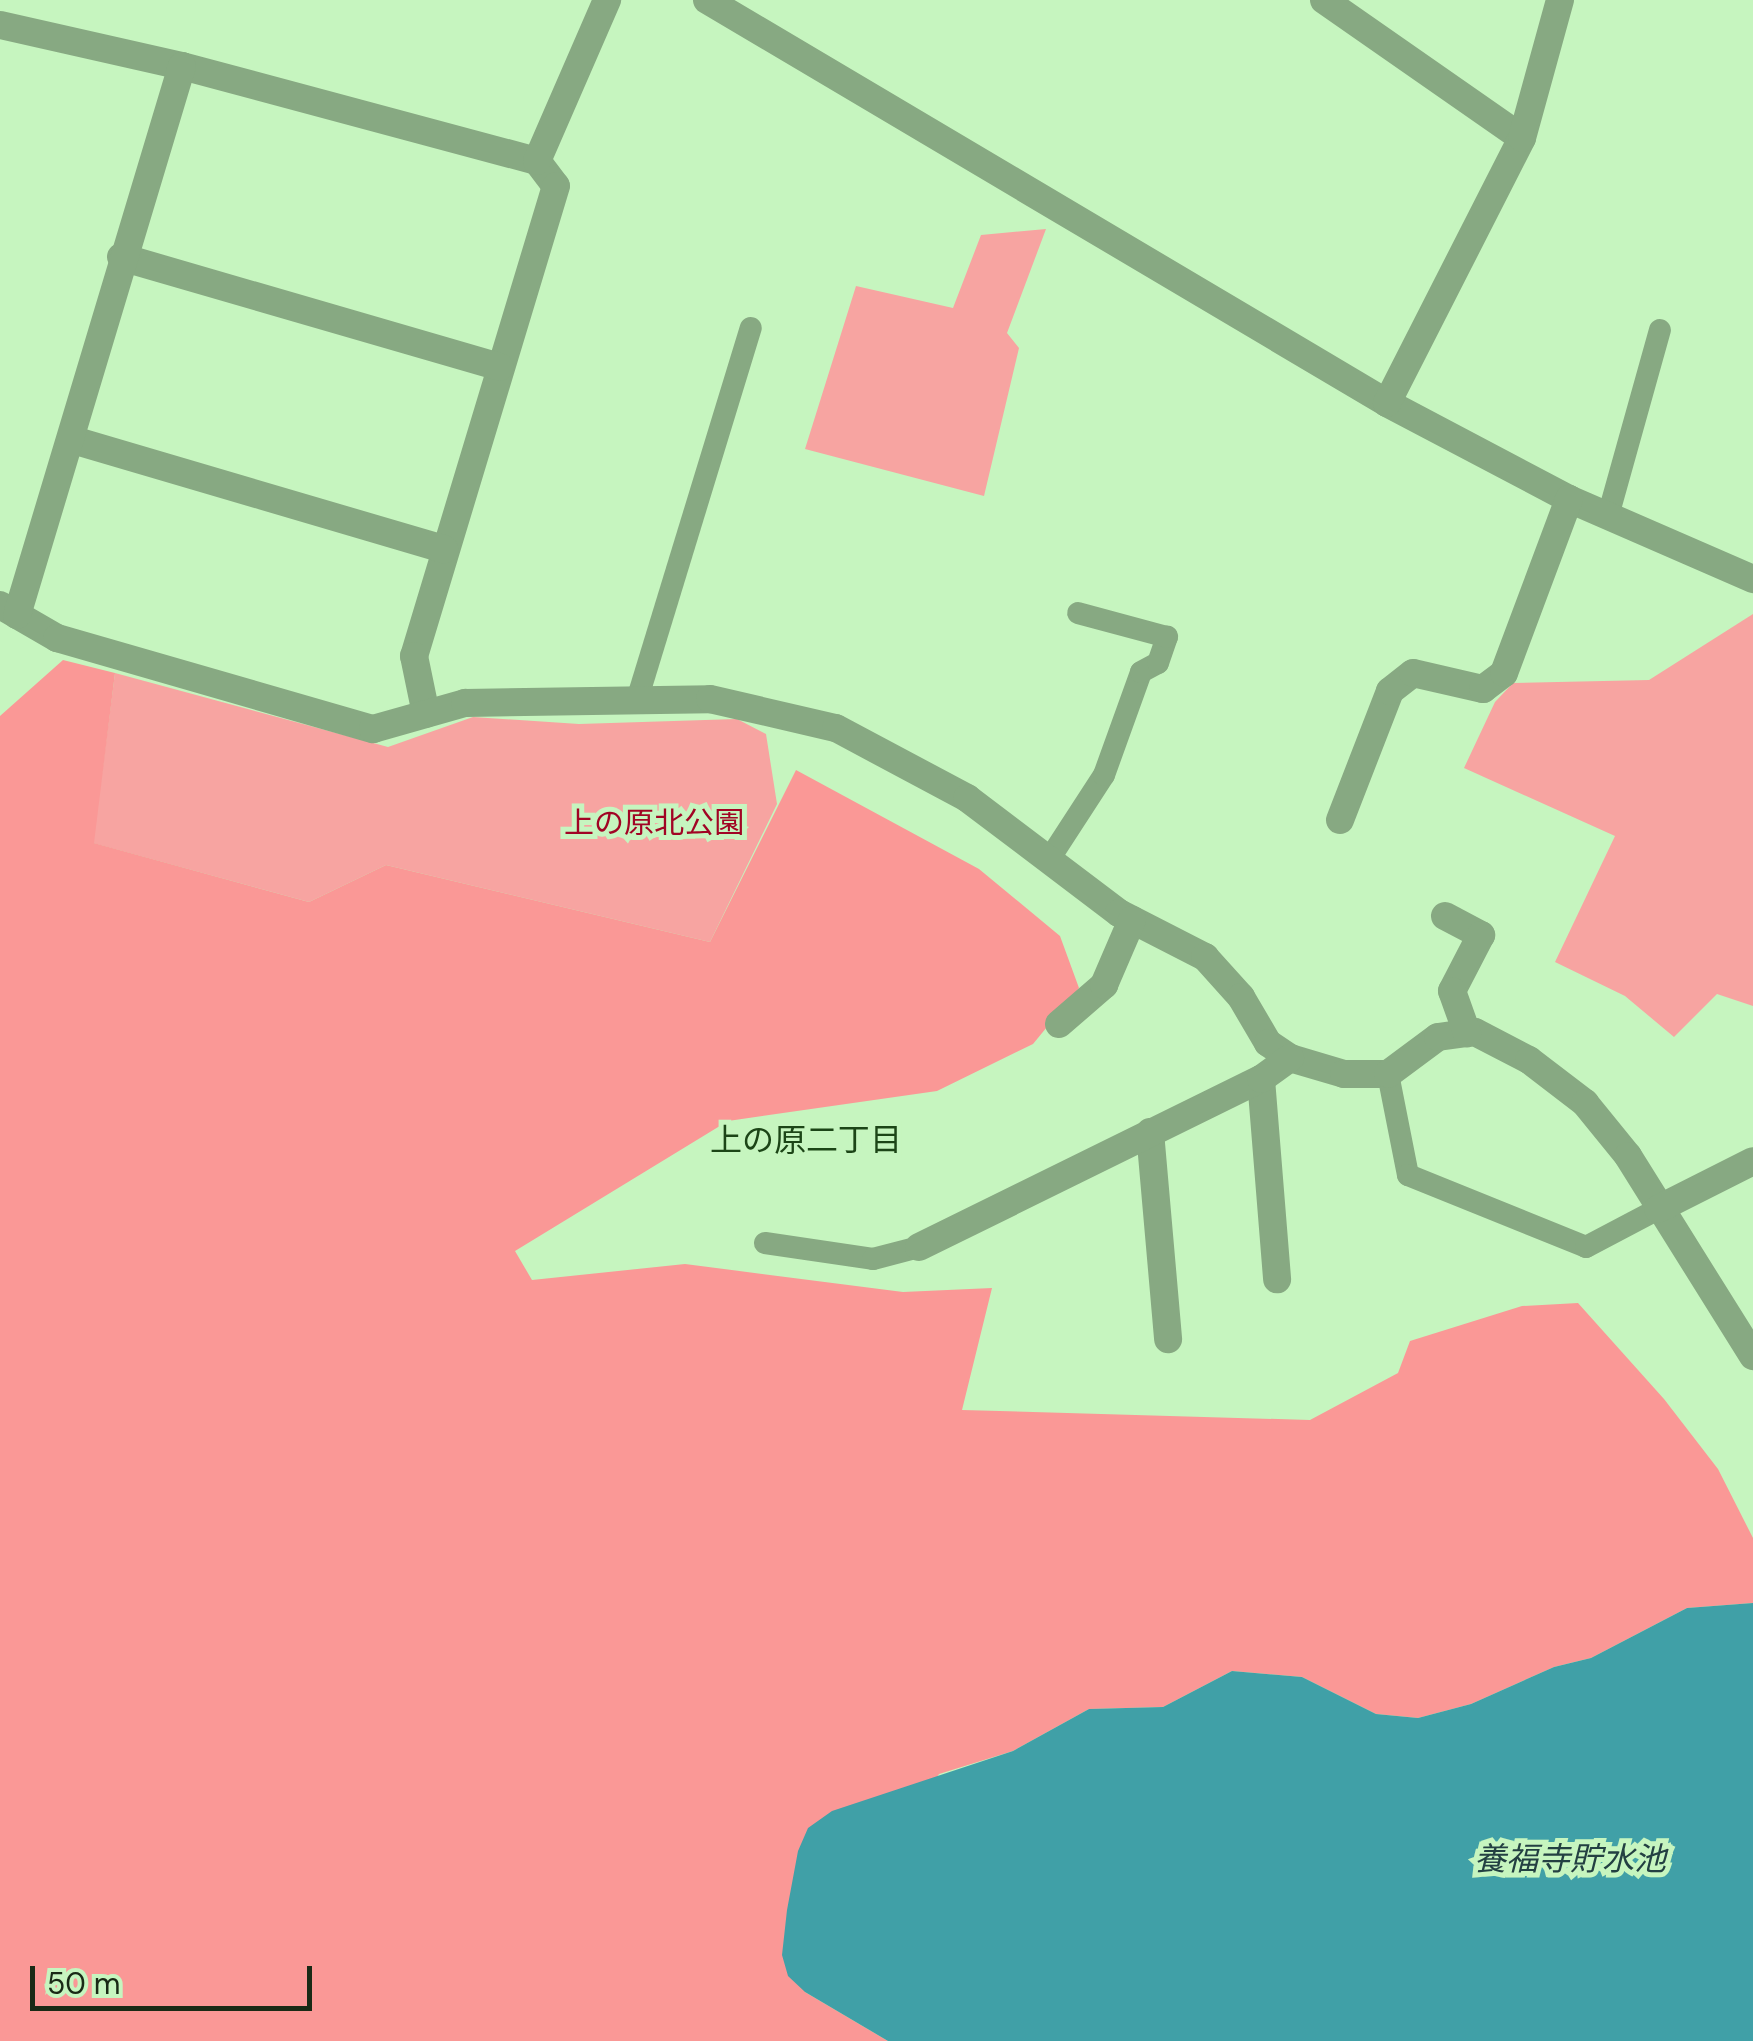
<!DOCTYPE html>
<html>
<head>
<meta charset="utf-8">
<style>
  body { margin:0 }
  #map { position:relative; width:1753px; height:2041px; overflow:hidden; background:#c6f5bf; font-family:"DM Sans","Noto Sans JP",sans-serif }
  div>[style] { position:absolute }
  .green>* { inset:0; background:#f7a4a1 }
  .forest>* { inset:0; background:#fa9896 }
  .water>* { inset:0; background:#40a0a7 }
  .service>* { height:22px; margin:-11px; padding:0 11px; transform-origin:11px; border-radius:11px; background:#87a982 }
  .minor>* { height:28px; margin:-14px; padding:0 14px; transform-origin:14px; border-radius:14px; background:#87a982 }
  span { translate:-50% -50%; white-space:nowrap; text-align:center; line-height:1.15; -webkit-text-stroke:10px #c6f5bf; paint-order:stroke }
  .park-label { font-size:30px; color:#a10424 }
  .neighbourhood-label { font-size:32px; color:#1c4517 }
  .water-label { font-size:32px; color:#234042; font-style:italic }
  .scale { position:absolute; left:30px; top:1966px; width:282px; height:45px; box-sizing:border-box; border:5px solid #192a16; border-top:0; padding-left:12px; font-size:30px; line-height:35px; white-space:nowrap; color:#192a16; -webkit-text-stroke:8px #c6f5bf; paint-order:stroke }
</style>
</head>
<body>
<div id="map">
  <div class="green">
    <div style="clip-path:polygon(1046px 229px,1007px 333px,1019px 348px,984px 496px,805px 449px,856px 286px,953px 308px,981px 235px)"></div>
    <div style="clip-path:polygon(1753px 614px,1753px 1006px,1717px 994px,1674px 1037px,1625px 996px,1555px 962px,1615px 836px,1464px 768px,1495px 702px,1513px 683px,1649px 680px)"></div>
    <div style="clip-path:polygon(115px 673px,388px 747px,473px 717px,579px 724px,737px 719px,766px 734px,777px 804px,710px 942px,386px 865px,309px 902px,93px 843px)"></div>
  </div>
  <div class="forest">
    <div style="clip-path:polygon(63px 660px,115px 673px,94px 843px,309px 902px,386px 865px,710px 942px,796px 770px,979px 869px,1060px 936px,1079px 988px,1033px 1044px,937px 1091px,728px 1121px,515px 1251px,532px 1280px,685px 1264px,903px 1292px,992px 1288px,962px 1410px,1310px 1420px,1398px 1373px,1410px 1341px,1522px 1306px,1578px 1303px,1664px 1399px,1718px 1469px,1753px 1538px,1753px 1603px,1687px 1608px,1591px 1658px,1554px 1667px,1471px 1704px,1418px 1718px,1376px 1714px,1302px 1677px,1232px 1671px,1163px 1707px,1089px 1709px,1013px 1751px,939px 1774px,805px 1992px,888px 2041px,0 2041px,0 716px)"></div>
  </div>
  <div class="water">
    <div style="clip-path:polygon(1753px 1603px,1753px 2041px,888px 2041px,805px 1992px,788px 1976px,782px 1955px,787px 1910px,798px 1851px,808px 1828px,832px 1811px,1013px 1751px,1089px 1709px,1163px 1707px,1232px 1671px,1302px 1677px,1376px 1714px,1418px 1718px,1471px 1704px,1554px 1667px,1591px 1658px,1687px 1608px)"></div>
  </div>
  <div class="service">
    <div style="left:1608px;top:516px;width:193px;rotate:-74.4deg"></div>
    <div style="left:637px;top:700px;width:389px;rotate:-73deg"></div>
    <div style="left:1050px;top:858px;width:99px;rotate:-57deg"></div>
    <div style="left:1104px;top:775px;width:109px;rotate:-70.2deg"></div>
    <div style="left:1141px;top:672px;width:19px;rotate:-28deg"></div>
    <div style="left:1158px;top:663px;width:28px;rotate:-71deg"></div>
    <div style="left:1167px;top:637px;width:92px;rotate:-164.9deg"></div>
    <div style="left:1388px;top:1074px;width:103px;rotate:78.8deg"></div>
    <div style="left:1408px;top:1175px;width:192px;rotate:22deg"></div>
    <div style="left:1586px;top:1247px;width:81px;rotate:-27.8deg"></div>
    <div style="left:765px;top:1243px;width:109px;rotate:8.4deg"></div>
    <div style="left:873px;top:1259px;width:48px;rotate:-14.6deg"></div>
  </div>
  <div class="minor">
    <div style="left:707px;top:0;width:790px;rotate:30.65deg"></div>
    <div style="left:1387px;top:403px;width:206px;rotate:27.8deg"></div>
    <div style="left:1569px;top:499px;width:201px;rotate:23.5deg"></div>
    <div style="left:1324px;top:0;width:241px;rotate:34.9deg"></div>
    <div style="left:0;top:25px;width:187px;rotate:12.7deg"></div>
    <div style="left:182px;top:66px;width:367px;rotate:15deg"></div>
    <div style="left:537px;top:161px;width:31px;rotate:53deg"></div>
    <div style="left:556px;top:186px;width:491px;rotate:106.8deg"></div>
    <div style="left:414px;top:656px;width:59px;rotate:78.3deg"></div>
    <div style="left:537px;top:161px;width:176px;rotate:-66.5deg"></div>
    <div style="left:121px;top:257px;width:394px;rotate:16.2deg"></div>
    <div style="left:1387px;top:403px;width:297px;rotate:-63deg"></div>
    <div style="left:1522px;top:138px;width:143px;rotate:-74.6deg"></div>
    <div style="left:73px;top:440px;width:387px;rotate:16.4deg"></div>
    <div style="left:0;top:605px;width:66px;rotate:30.1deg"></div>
    <div style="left:57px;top:638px;width:329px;rotate:16.1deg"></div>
    <div style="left:373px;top:729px;width:96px;rotate:-15.8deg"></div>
    <div style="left:465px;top:703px;width:245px;rotate:-0.9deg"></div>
    <div style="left:710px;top:699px;width:129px;rotate:13deg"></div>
    <div style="left:836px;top:728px;width:149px;rotate:28.1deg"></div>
    <div style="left:967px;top:798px;width:191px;rotate:37.1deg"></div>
    <div style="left:1119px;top:913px;width:97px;rotate:27.1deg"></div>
    <div style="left:1205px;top:957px;width:54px;rotate:48deg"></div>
    <div style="left:1241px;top:997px;width:53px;rotate:59.6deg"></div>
    <div style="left:1268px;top:1043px;width:27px;rotate:34deg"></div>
    <div style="left:1290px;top:1058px;width:56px;rotate:16.5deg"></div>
    <div style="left:1344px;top:1074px;width:44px"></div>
    <div style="left:1388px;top:1074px;width:62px;rotate:-36.5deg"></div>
    <div style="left:1438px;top:1037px;width:37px;rotate:-8deg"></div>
    <div style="left:1475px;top:1032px;width:61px;rotate:27.4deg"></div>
    <div style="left:1529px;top:1060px;width:71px;rotate:37.5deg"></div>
    <div style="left:1585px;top:1103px;width:68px;rotate:50.9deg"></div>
    <div style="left:1628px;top:1156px;width:236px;rotate:58deg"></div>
    <div style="left:17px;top:615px;width:573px;rotate:-73.27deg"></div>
    <div style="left:1340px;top:820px;width:138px;rotate:-68.8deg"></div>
    <div style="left:1390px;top:691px;width:29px;rotate:-38deg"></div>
    <div style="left:1413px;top:673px;width:72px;rotate:12.9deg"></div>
    <div style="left:1483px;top:689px;width:26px;rotate:-37deg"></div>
    <div style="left:1504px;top:673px;width:186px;rotate:-69.5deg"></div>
    <div style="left:1445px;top:916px;width:41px;rotate:27.8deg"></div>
    <div style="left:1481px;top:935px;width:63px;rotate:117.4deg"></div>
    <div style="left:1452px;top:991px;width:45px;rotate:70.3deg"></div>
    <div style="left:1059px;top:1024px;width:60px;rotate:-40.9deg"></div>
    <div style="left:1104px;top:985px;width:71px;rotate:-66.7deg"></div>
    <div style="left:1261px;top:1079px;width:201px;rotate:85.4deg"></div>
    <div style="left:1150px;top:1132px;width:208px;rotate:85deg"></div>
    <div style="left:1658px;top:1209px;width:106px;rotate:-26.8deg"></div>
    <div style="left:919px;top:1247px;width:381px;rotate:-26.2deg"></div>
    <div style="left:1261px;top:1079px;width:36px;rotate:-36deg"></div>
  </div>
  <div class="park-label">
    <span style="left:654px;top:823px">上の原北公園</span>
  </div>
  <div class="neighbourhood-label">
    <span style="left:806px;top:1140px">上の原二丁目</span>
  </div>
  <div class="water-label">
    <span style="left:1570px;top:1859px">養福寺貯水池</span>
  </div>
  <div class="scale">50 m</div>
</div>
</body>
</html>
